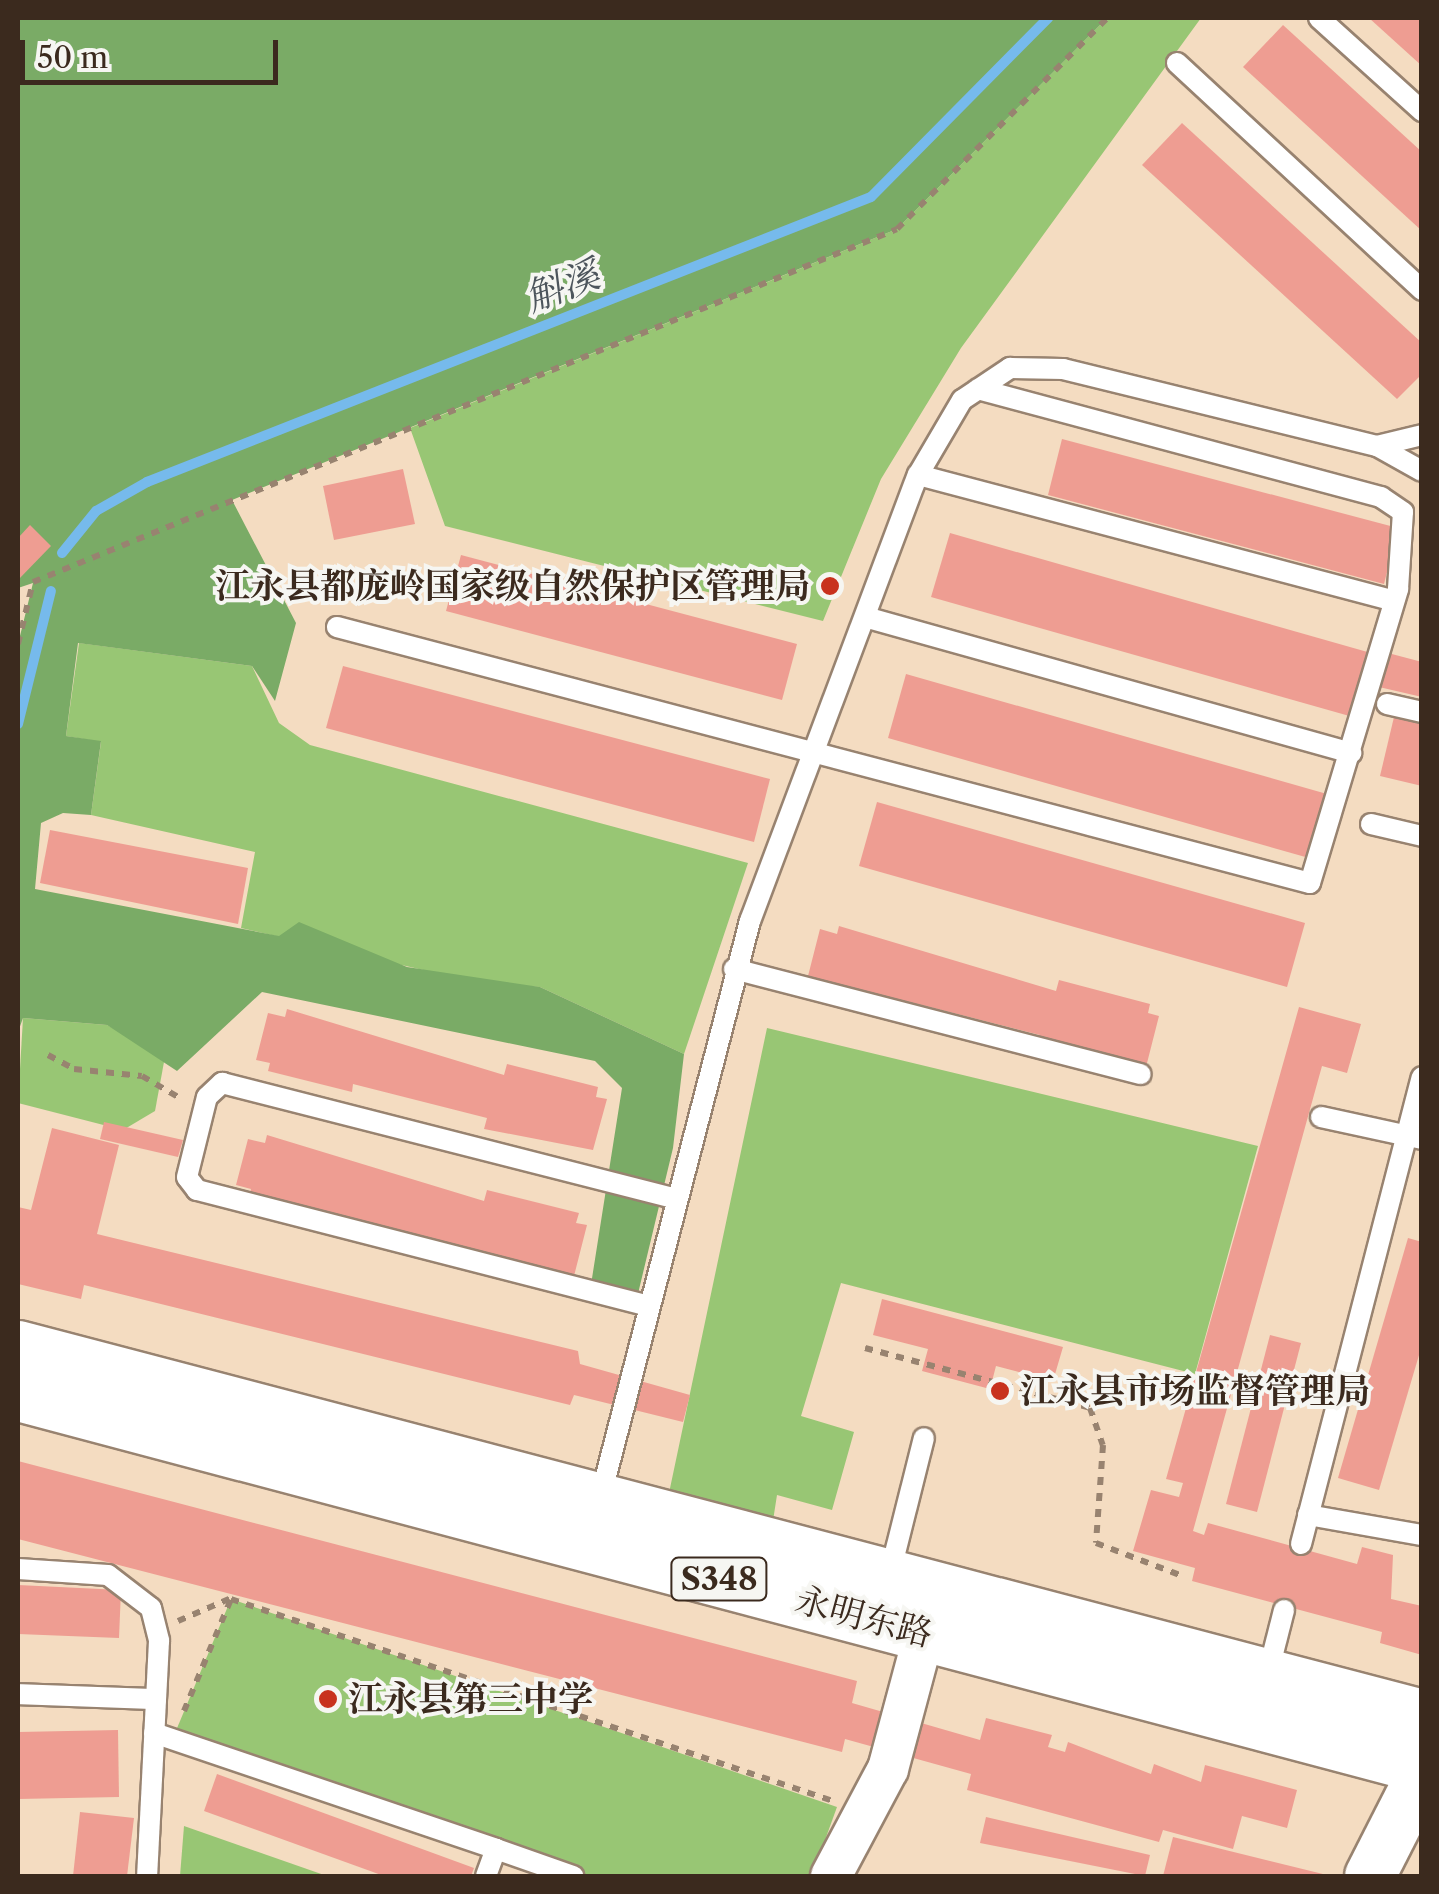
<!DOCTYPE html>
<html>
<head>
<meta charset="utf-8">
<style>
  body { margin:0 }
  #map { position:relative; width:1439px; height:1894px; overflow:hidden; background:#f4dcc1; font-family:"Libre Caslon Text","Noto Serif SC",serif }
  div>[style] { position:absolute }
  .green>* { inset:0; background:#98c674 }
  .forest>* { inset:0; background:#7aab66 }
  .stream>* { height:10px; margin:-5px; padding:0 5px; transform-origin:5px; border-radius:5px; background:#76baec }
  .building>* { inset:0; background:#ee9d92 }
  .path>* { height:6px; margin-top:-3px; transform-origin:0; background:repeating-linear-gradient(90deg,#988370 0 8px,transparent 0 16px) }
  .roads { filter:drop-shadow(2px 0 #988370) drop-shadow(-2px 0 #988370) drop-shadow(0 2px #988370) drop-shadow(0 -2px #988370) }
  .service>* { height:20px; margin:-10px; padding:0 10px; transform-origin:10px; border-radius:10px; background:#fff }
  .minor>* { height:40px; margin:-20px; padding:0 20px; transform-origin:20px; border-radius:20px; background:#fff }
  .tertiary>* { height:50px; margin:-25px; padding:0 25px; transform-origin:25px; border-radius:25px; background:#fff }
  .primary>* { height:55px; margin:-27.5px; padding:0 27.5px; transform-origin:27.5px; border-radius:27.5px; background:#fff }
  .dots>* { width:28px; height:28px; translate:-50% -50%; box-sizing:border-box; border:5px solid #f6f6f2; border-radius:50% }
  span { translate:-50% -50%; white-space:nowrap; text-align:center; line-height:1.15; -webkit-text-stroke:8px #f6f6f2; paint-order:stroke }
  .shield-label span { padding:2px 8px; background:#f6f6f2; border:2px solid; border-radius:8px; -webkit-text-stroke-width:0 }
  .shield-label { font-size:32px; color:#3b2a1e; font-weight:700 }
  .poi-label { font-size:35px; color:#3b2a1e; font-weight:700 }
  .right { translate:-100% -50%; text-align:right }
  .left { translate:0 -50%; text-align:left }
  .street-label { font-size:35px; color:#3b2a1e }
  .water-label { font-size:38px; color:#4d555c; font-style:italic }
  .frame { position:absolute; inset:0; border:20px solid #3b2a1e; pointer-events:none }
  .scale { position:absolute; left:20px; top:40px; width:258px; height:45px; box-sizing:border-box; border:5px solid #3b2a1e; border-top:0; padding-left:12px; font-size:30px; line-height:35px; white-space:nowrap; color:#3b2a1e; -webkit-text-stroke:8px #f6f6f2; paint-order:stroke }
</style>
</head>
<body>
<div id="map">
  <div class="green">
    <div style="clip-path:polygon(1107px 18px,1201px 18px,961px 348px,881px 479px,823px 621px,445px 526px,410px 428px,897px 229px)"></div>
    <div style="clip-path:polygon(79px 643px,252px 666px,279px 723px,310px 745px,748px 863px,684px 1054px,540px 987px,484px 984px,241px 928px,255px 852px,91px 815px,101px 742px,66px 736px)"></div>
    <div style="clip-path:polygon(23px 1018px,107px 1025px,136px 1040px,164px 1062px,155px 1111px,123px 1130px,18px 1103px)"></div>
    <div style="clip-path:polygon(767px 1028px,1258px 1146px,1195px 1374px,841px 1283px,801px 1416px,854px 1432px,832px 1510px,777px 1495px,770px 1540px,665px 1512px)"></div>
    <div style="clip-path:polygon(231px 1599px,837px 1807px,812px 1876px,573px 1876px,175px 1733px)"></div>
    <div style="clip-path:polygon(184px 1826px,327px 1876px,180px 1876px)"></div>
  </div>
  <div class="forest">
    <div style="clip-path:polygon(18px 18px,1107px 18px,897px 229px,232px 500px,296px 623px,275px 701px,252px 666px,78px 643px,66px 736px,101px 741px,91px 815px,63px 813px,41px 823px,35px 889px,279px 936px,299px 922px,407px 967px,540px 987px,684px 1054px,673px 1148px,636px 1302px,590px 1291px,622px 1088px,595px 1061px,262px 992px,177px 1071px,107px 1025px,23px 1018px,18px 1032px,18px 644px,33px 583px,18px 588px)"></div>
  </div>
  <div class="stream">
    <div style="left:62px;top:553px;width:54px;rotate:-51deg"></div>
    <div style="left:96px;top:511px;width:59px;rotate:-29.6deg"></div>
    <div style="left:147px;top:482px;width:778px;rotate:-21.49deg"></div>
    <div style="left:871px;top:197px;width:252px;rotate:-45.3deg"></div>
    <div style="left:18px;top:724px;width:137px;rotate:-76.1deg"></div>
  </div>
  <div class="building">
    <div style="clip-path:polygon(1369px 18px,1422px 18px,1422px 66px)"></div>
    <div style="clip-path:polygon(1283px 25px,1422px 152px,1422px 231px,1243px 67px)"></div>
    <div style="clip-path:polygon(1182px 123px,1422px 343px,1422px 374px,1397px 399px,1142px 165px)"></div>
    <div style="clip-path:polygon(1062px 439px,1398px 528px,1384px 584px,1048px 495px)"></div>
    <div style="clip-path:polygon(403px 469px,415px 524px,334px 540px,323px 486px)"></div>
    <div style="clip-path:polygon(30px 525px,51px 546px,18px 580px,18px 538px)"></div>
    <div style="clip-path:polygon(950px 533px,1378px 655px,1360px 719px,931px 597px)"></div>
    <div style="clip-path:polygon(461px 555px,797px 644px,782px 700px,446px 611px)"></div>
    <div style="clip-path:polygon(1388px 653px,1422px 662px,1422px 697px,1379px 687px)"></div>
    <div style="clip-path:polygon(343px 666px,770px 779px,754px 842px,326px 728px)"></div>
    <div style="clip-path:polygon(906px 674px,1334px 796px,1316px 860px,888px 738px)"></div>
    <div style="clip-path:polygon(1394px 717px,1422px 723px,1422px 786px,1380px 776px)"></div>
    <div style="clip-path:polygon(877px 802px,1305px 923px,1287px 987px,859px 866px)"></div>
    <div style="clip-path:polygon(50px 830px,248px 868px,238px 924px,40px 883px)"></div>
    <div style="clip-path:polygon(839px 926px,1056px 991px,1059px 980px,1150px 1004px,1148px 1013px,1159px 1016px,1146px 1067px,1036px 1045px,1040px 1035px,906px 1001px,904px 1008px,820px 988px,808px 976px,820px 929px,837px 934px)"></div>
    <div style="clip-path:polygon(1299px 1007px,1361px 1024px,1347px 1073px,1322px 1066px,1193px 1531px,1204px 1535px,1208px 1523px,1357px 1564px,1362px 1547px,1393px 1555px,1391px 1599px,1422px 1606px,1422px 1655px,1380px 1643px,1382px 1632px,1192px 1581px,1195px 1568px,1133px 1551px,1151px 1490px,1179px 1497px,1183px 1483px,1166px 1479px)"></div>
    <div style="clip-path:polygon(287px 1009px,504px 1075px,507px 1064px,598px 1087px,596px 1097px,607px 1099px,593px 1150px,484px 1129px,487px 1118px,353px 1084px,352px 1092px,268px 1071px,270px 1063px,256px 1060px,268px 1013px,285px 1017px)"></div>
    <div style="clip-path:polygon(104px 1122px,183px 1140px,178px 1157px,100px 1139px)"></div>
    <div style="clip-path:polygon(52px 1128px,119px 1145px,97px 1234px,578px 1351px,580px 1364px,690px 1395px,683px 1422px,574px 1395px,570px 1405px,84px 1285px,81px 1299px,18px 1284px,18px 1207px,31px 1210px)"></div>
    <div style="clip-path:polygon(267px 1135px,484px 1201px,487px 1190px,579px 1213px,576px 1223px,587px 1225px,574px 1276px,249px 1197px,251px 1189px,236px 1185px,248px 1139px,265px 1143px)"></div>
    <div style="clip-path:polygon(1408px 1238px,1422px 1242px,1422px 1345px,1379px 1490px,1338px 1478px)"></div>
    <div style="clip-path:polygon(882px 1299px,1063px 1347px,1053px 1381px,996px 1366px,990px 1389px,922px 1371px,928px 1349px,873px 1335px)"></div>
    <div style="clip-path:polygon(1270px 1335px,1301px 1343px,1257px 1512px,1226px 1504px)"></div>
    <div style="clip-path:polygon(18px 1461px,857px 1681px,852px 1703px,980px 1740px,986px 1718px,1052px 1735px,1048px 1747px,1065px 1752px,1068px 1742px,1151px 1774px,1154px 1764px,1201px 1782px,1205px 1765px,1297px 1790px,1287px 1828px,1242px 1816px,1233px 1849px,1163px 1830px,1159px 1842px,967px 1790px,971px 1774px,845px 1739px,842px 1752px,18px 1539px)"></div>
    <div style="clip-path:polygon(18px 1585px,121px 1590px,119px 1638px,18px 1634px)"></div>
    <div style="clip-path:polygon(118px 1730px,119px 1797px,18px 1799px,18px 1732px)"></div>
    <div style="clip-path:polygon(217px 1774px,474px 1868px,471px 1876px,384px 1876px,204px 1811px)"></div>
    <div style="clip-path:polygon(80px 1812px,134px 1818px,127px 1876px,73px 1876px)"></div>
    <div style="clip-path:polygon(986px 1817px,1150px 1855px,1145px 1876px,980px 1843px)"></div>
    <div style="clip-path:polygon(1173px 1837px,1327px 1875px,1327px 1876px,1163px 1876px)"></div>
  </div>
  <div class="path">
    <div style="left:18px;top:644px;width:64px;rotate:-76.4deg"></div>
    <div style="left:33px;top:582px;width:933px;rotate:-22.22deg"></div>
    <div style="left:897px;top:229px;width:298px;rotate:-45.1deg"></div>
    <div style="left:48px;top:1055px;width:30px;rotate:28deg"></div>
    <div style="left:74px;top:1069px;width:68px;rotate:5.9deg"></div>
    <div style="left:142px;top:1076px;width:44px;rotate:30.1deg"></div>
    <div style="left:865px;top:1348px;width:233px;rotate:14.9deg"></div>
    <div style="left:1090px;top:1408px;width:39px;rotate:71deg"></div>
    <div style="left:1103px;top:1445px;width:98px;rotate:94.1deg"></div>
    <div style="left:1096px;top:1543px;width:90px;rotate:20.9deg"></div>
    <div style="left:178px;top:1621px;width:56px;rotate:-23.3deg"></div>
    <div style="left:184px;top:1711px;width:121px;rotate:-67.2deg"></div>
    <div style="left:231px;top:1599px;width:635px;rotate:18.55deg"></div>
  </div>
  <div class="roads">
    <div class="service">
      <div style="left:1319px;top:18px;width:139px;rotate:42.1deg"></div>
      <div style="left:1177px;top:63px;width:334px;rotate:42.8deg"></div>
      <div style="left:1377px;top:446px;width:51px;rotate:29.1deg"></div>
      <div style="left:918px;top:475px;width:492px;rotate:14.8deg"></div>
      <div style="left:865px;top:617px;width:505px;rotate:15.63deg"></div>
      <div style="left:337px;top:627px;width:1006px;rotate:14.74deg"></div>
      <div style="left:1310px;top:883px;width:307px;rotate:-73.3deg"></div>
      <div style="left:1398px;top:589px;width:77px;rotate:-86.3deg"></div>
      <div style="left:1403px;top:512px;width:27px;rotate:-146deg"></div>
      <div style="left:1381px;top:497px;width:417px;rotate:-165deg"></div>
      <div style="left:1387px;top:704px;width:36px;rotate:13deg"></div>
      <div style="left:1371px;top:824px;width:52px;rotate:13.2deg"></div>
      <div style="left:734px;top:969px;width:420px;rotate:14.5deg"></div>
      <div style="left:1321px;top:1117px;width:103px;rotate:12.3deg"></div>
      <div style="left:649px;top:1306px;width:467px;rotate:-165.6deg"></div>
      <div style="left:197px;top:1190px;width:16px;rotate:-128deg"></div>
      <div style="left:187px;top:1177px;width:82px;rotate:-76deg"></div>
      <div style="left:207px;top:1097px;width:21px;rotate:-43deg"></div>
      <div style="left:222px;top:1083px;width:469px;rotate:14.3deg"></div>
      <div style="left:601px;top:1495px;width:593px;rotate:-75.45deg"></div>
      <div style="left:750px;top:921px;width:477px;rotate:-69.4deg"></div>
      <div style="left:918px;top:475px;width:87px;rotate:-59.6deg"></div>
      <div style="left:962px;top:400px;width:58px;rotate:-33.7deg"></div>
      <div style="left:1010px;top:368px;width:53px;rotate:1.1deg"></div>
      <div style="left:1063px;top:369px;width:323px;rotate:13.8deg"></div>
      <div style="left:1377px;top:446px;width:46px;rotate:-13.7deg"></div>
      <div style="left:1308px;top:1515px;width:116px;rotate:10deg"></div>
      <div style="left:1301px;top:1544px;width:482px;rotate:-75.5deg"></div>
      <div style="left:18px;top:1569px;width:90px;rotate:3.8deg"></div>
      <div style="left:108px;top:1575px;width:54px;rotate:37.5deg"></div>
      <div style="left:151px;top:1608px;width:34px;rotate:76deg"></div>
      <div style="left:159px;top:1641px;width:235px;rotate:92.9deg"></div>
      <div style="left:890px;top:1573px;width:139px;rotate:-75.9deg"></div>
      <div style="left:1268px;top:1673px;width:65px;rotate:-75.7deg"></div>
      <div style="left:18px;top:1694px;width:138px;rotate:2.1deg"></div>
      <div style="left:154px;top:1733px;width:361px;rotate:18.7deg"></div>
      <div style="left:486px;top:1876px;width:29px;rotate:-70deg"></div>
      <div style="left:496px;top:1849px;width:82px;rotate:19.3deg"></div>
    </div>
    <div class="minor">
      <div style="left:831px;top:1876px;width:121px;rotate:-62deg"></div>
      <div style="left:888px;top:1769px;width:166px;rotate:-75deg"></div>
    </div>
    <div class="tertiary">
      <div style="left:1370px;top:1876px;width:114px;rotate:-63deg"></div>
    </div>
    <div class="primary">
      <div style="left:18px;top:1348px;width:1452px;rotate:14.73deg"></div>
      <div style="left:18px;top:1393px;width:1452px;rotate:14.84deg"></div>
    </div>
  </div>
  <div class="dots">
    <div style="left:830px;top:586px;background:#c8321e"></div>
    <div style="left:1000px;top:1391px;background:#c8321e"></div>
    <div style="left:328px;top:1699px;background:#c8321e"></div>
  </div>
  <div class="shield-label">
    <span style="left:719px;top:1579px">S348</span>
  </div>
  <div class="poi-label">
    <span class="right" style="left:810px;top:586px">江永县都庞岭国家级自然保护区管理局</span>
    <span class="left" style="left:1020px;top:1391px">江永县市场监督管理局</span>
    <span class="left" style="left:348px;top:1699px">江永县第三中学</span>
  </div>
  <div class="street-label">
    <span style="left:864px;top:1617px;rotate:15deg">永明东路</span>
  </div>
  <div class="water-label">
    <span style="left:562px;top:286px;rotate:-21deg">斛溪</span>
  </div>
  <div class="frame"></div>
  <div class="scale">50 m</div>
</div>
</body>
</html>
